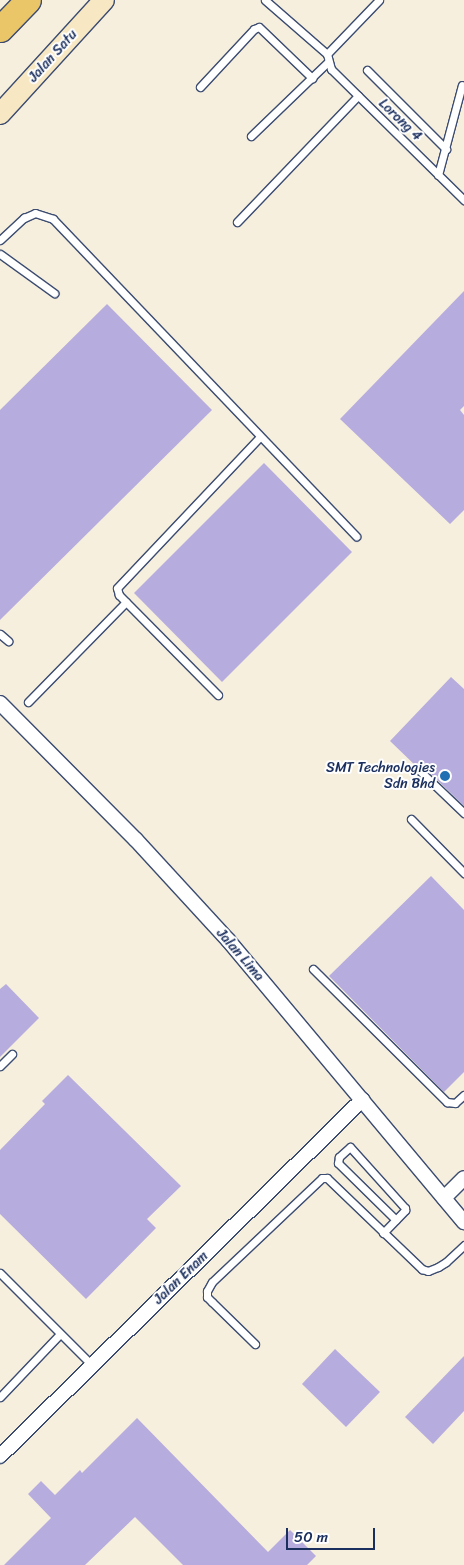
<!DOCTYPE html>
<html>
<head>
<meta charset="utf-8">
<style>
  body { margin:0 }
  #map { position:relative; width:464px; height:1565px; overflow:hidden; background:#f6efdd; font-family:Sriracha,sans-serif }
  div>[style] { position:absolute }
  .building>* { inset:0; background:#b6acdd }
  .roads { filter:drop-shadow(1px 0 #3c4c71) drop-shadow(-1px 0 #3c4c71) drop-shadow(0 1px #3c4c71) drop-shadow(0 -1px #3c4c71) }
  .lane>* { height:7px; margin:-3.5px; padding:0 3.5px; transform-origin:3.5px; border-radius:3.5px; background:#fff }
  .street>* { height:14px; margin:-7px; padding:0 7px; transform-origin:7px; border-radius:7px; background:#fff }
  .secondary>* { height:20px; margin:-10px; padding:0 10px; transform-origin:10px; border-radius:10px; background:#f7e8c3 }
  .highway>* { height:25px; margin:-12.5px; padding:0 12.5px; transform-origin:12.5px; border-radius:12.5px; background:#eac669 }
  .dots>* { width:14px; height:14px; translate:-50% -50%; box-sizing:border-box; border:2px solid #fff; border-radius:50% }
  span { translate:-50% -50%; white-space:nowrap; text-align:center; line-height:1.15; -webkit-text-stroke:4px #fff; paint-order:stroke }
  .street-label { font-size:14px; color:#1b2f5e }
  .poi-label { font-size:14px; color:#1b2f5e }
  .right { translate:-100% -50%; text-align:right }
  .scale { position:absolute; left:286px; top:1528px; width:89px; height:22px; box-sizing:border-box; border:2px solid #1b2f5e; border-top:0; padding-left:6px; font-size:15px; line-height:18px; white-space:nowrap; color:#1b2f5e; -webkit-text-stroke:4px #fff; paint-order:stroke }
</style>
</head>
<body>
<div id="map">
  <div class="building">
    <div style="clip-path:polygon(464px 291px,464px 406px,460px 410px,464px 415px,464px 510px,450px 524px,340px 419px)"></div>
    <div style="clip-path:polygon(107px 304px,212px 410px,0 620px,0 410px)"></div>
    <div style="clip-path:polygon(264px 463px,352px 552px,222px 682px,134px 593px)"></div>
    <div style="clip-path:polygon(451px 677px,464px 689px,464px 806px,424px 767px,417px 767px,390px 741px)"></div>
    <div style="clip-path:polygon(431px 876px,464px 910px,464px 1072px,444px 1092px,329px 976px)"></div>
    <div style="clip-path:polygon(6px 984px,39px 1018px,0 1057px,0 989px)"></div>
    <div style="clip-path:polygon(68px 1075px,181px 1186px,147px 1219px,156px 1228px,86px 1299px,0 1214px,0 1150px,45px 1104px,42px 1101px)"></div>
    <div style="clip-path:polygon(335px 1349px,380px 1392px,346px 1427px,302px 1384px)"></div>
    <div style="clip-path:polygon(464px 1356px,464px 1411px,433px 1444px,405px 1417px)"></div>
    <div style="clip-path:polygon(137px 1418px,268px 1552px,290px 1530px,316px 1556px,307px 1565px,183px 1565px,135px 1517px,85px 1565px,4px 1565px,51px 1518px,28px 1494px,41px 1481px,55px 1495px,80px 1470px,82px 1473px)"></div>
  </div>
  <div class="roads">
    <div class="lane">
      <div style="left:265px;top:0;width:82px;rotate:41.1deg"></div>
      <div style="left:327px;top:54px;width:16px;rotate:75deg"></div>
      <div style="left:331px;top:69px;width:187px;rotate:44.6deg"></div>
      <div style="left:327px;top:54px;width:75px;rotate:-46.1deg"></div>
      <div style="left:367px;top:70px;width:112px;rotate:45deg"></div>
      <div style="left:200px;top:87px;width:79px;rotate:-47deg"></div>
      <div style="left:254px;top:29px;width:5px;rotate:-22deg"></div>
      <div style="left:259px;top:27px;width:74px;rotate:43.9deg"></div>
      <div style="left:251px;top:136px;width:107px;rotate:-43.9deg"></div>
      <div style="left:438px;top:175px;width:93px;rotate:-75.1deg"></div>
      <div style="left:237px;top:222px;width:175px;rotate:-46.2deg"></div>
      <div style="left:0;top:240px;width:33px;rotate:-43deg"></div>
      <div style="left:24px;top:218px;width:12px;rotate:-24deg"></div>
      <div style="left:35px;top:213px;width:19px;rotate:18deg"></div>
      <div style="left:53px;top:219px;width:439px;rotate:46.3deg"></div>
      <div style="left:0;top:254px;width:67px;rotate:35.8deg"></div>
      <div style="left:0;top:634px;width:11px;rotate:41deg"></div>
      <div style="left:218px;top:695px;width:141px;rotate:-134.7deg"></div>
      <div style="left:119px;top:595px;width:7px;rotate:-106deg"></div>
      <div style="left:117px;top:588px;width:208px;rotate:-46.6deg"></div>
      <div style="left:28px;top:702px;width:140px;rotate:-45.6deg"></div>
      <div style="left:420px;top:771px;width:61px;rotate:43.7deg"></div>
      <div style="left:411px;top:819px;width:76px;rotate:45.5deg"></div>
      <div style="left:313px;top:969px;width:189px;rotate:44.8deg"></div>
      <div style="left:447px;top:1102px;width:8px;rotate:7deg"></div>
      <div style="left:455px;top:1103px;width:12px;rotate:-42deg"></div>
      <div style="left:0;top:1066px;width:17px;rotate:-45deg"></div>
      <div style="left:383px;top:1233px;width:32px;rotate:-46deg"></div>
      <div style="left:405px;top:1210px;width:2px;rotate:-90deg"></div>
      <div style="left:405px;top:1208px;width:82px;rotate:-132deg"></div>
      <div style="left:350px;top:1147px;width:15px;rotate:138deg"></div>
      <div style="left:339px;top:1157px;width:6px;rotate:99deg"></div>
      <div style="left:338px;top:1163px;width:81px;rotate:44.5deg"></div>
      <div style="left:0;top:1273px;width:130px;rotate:45deg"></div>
      <div style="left:255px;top:1344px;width:60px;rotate:-135.7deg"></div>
      <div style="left:212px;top:1302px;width:7px;rotate:-135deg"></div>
      <div style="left:207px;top:1297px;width:6px;rotate:-90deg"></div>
      <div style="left:207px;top:1291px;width:10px;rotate:-61deg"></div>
      <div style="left:212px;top:1282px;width:151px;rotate:-43.4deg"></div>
      <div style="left:322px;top:1178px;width:5px"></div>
      <div style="left:327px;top:1178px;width:132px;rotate:43.8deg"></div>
      <div style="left:422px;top:1269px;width:6px;rotate:18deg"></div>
      <div style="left:428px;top:1271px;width:11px;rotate:-22deg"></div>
      <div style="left:438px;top:1267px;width:9px;rotate:-32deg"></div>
      <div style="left:446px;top:1262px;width:25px;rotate:-43deg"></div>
      <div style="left:0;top:1397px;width:87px;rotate:-46.4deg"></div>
    </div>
    <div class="street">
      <div style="left:0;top:703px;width:193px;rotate:45.2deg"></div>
      <div style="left:136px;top:840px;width:136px;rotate:47.4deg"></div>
      <div style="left:228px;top:940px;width:368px;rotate:50.1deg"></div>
      <div style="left:444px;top:1198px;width:28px;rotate:-45deg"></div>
      <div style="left:0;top:1456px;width:508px;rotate:-44.52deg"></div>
    </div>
    <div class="secondary">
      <div style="left:0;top:114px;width:154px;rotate:-47.6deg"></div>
    </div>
    <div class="highway">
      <div style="left:0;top:29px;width:40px;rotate:-46deg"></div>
    </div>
  </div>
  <div class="dots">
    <div style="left:445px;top:776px;background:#1f6fb2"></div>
  </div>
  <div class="street-label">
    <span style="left:53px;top:56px;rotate:-48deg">Jalan Satu</span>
    <span style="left:400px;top:120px;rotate:44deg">Lorong 4</span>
    <span style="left:240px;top:955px;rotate:49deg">Jalan Lima</span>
    <span style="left:181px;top:1278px;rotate:-44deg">Jalan Enam</span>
  </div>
  <div class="poi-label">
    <span class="right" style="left:435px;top:776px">SMT Technologies<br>Sdn Bhd</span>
  </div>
  <div class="scale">50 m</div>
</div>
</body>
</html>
